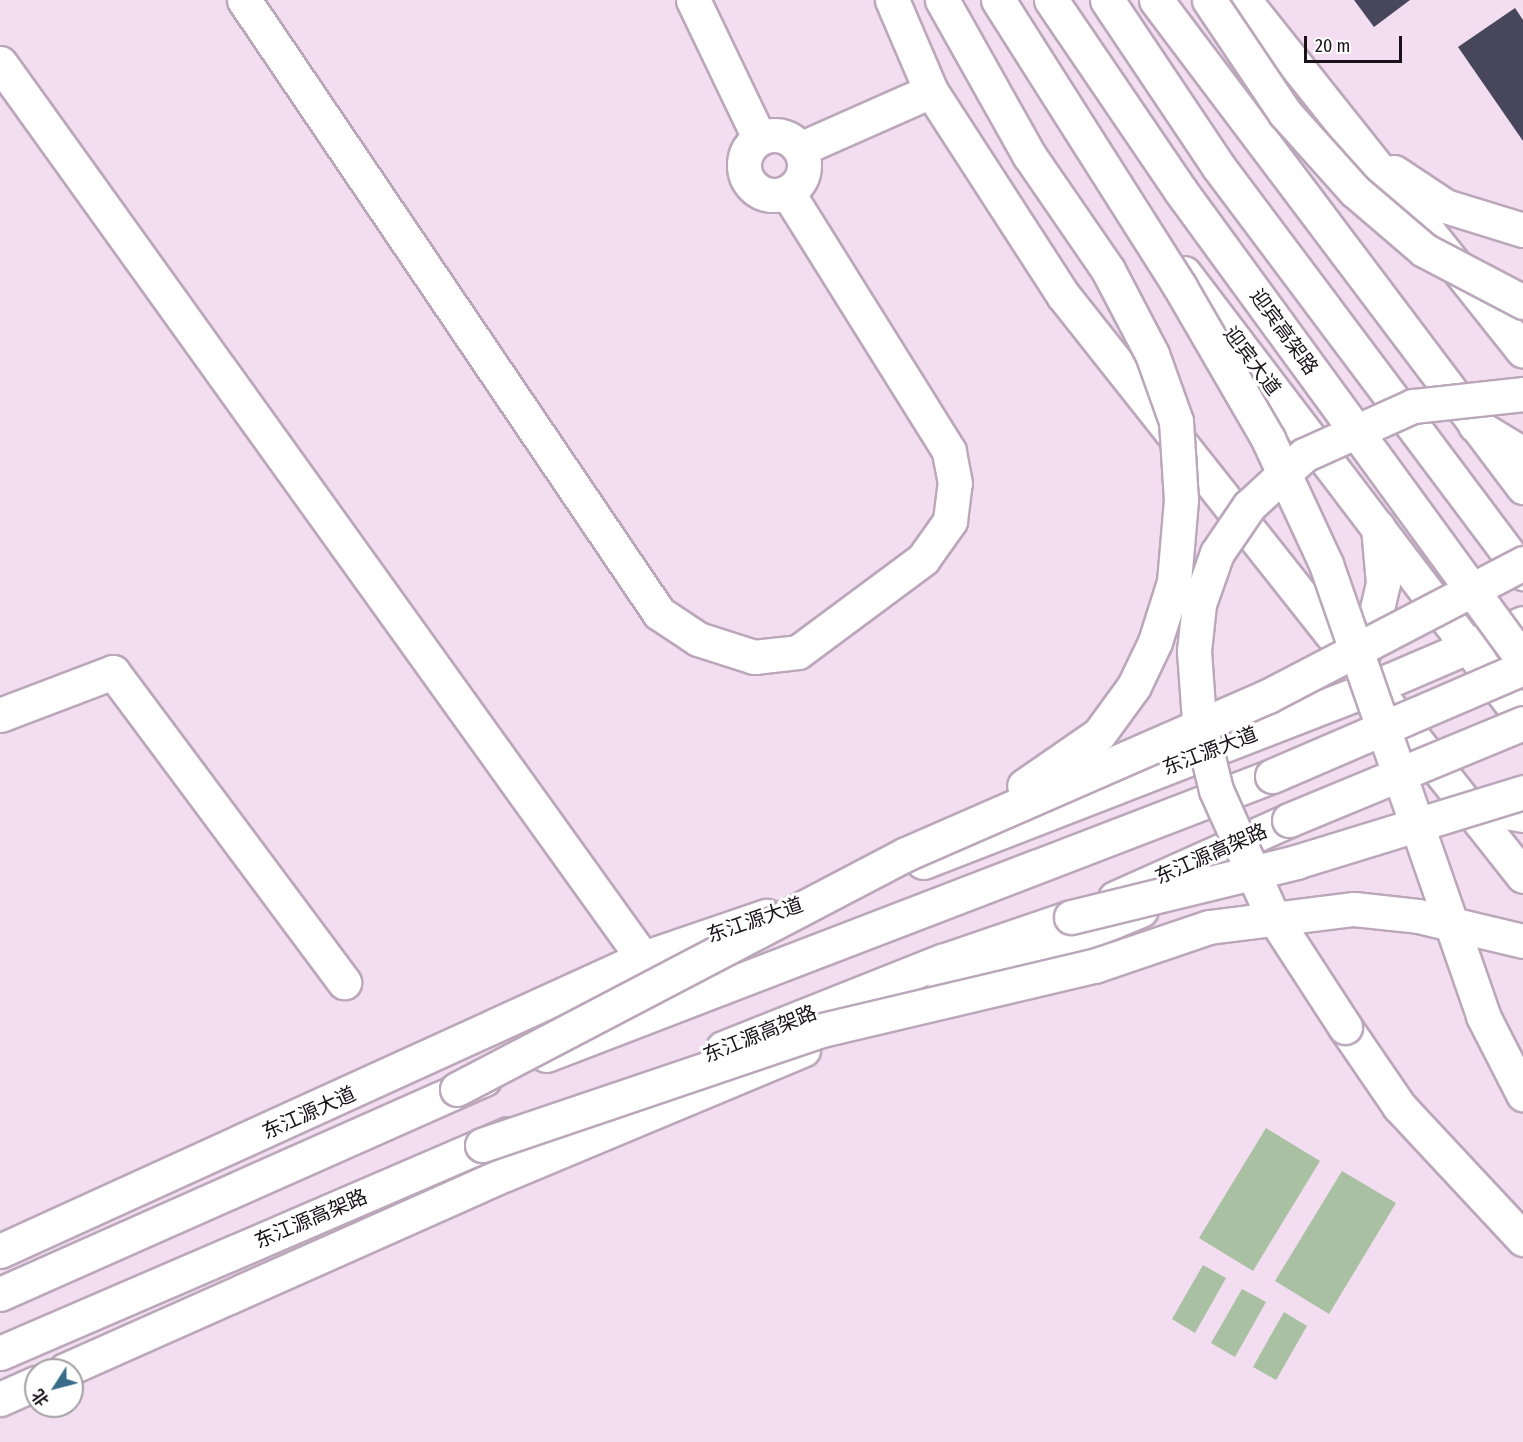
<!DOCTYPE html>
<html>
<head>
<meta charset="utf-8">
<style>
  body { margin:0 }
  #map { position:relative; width:1523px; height:1442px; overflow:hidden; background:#f2ddf1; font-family:"Fira Sans Condensed","Noto Sans SC",sans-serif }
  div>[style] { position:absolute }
  .green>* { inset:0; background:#a9c1a2 }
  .building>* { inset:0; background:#47465b }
  .roads { filter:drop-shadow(2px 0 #bba7ba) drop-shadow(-2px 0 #bba7ba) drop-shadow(0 2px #bba7ba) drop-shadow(0 -2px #bba7ba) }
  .minor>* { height:33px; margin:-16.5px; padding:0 16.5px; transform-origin:16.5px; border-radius:16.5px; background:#fff }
  .minor>.ring { margin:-16.5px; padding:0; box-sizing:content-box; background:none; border:33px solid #fff; border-radius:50% }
  .major>* { height:33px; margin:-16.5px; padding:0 16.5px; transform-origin:16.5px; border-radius:16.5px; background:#fff }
  .highway>* { height:33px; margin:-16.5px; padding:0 16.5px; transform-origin:16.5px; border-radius:16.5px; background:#fff }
  .bridges { filter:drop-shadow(2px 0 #bba7ba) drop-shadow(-2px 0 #bba7ba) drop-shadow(0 2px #bba7ba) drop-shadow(0 -2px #bba7ba) }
  .highway-bridge>* { height:33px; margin:-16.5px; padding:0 16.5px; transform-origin:16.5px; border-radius:16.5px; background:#fff }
  span { translate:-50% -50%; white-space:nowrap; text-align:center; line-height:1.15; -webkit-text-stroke:6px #fff; paint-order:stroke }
  .street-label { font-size:20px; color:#191219 }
  .north { position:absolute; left:24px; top:1358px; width:60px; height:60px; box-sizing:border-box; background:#fff; border:2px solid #a3a0a3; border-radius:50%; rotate:234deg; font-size:16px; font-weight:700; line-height:24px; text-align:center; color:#191219 }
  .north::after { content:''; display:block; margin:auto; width:21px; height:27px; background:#376d89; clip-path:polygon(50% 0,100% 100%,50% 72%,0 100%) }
  .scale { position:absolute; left:1304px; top:36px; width:98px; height:27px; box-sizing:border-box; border:3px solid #191219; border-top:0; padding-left:8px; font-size:18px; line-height:21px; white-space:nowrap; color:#191219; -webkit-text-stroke:4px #fff; paint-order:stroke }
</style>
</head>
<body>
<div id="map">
  <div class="green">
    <div style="clip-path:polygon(1266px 1128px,1320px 1161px,1253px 1271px,1199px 1238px)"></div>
    <div style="clip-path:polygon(1342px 1171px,1396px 1203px,1329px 1314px,1275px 1281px)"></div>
    <div style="clip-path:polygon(1203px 1265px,1226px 1278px,1195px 1333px,1172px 1319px)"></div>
    <div style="clip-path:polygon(1242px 1289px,1266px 1302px,1235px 1357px,1211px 1343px)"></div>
    <div style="clip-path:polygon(1284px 1312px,1307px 1326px,1276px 1380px,1253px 1367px)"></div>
  </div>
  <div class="building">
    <div style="clip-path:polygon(1354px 0,1410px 0,1374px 27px)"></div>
    <div style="clip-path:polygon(1515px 8px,1523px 20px,1523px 141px,1458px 47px)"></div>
  </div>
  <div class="roads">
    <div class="minor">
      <div style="left:244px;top:0;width:740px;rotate:55.9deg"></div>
      <div style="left:659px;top:613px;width:47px;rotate:33.7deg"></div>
      <div style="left:698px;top:639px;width:59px;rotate:17.8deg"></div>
      <div style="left:754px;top:657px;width:44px;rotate:-6.5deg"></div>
      <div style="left:798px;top:652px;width:156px;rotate:-36.6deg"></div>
      <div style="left:923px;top:559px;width:47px;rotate:-54.6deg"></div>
      <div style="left:950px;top:521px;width:38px;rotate:-83deg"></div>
      <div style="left:955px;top:483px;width:33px;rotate:-101deg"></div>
      <div style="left:949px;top:451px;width:305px;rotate:-122deg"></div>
      <div style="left:693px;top:0;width:153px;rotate:64.4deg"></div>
      <div style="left:892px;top:0;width:99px;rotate:66.8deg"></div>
      <div style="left:931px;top:91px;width:243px;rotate:57.1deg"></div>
      <div style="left:1063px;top:295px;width:741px;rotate:51.63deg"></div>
      <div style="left:1244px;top:0;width:448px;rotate:51.5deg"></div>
      <div style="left:0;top:63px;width:1102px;rotate:54.31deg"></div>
      <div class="ring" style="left:744px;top:135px;width:27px;height:27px"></div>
      <div style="left:800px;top:149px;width:143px;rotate:-23.9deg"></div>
      <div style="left:1394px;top:172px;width:61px;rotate:33.7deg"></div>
      <div style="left:1445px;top:206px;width:82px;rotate:17.1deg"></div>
      <div style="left:0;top:715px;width:121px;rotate:-20.8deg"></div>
      <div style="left:113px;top:672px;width:387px;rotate:53.3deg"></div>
    </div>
    <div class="major">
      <div style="left:1156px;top:0;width:610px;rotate:53deg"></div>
      <div style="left:1184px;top:273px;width:560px;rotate:52.76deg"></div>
    </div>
    <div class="highway">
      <div style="left:1107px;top:0;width:200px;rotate:56.2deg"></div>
      <div style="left:1218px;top:166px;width:509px;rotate:53.15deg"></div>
      <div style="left:1475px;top:425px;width:56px;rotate:31.1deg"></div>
      <div style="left:1358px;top:662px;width:26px;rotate:-62deg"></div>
      <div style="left:1370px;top:639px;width:57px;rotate:-76.9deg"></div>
      <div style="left:1383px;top:583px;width:56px;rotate:-95.1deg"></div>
      <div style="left:1467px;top:805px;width:57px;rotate:10.1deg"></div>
      <div style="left:923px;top:862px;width:484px;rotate:-21.2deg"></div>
      <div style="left:1374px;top:687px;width:162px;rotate:-23.2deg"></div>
      <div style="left:1115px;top:898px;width:191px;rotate:-24.1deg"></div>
      <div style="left:943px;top:992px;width:214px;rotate:-22.5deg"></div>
      <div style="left:1345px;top:1027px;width:96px;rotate:55.6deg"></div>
      <div style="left:1399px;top:1106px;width:182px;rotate:47deg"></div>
      <div style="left:723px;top:1048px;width:236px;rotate:-21.7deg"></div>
      <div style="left:942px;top:961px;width:136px;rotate:-18.8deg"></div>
      <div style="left:546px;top:1055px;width:778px;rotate:-21.02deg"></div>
      <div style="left:0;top:1251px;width:707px;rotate:-24.5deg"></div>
      <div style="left:643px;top:958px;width:130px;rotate:-18.9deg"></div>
      <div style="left:0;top:1294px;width:530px;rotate:-23.95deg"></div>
      <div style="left:0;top:1353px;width:553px;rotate:-23.32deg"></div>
      <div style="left:65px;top:1370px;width:483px;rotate:-24deg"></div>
      <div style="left:506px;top:1174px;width:322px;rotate:-22.7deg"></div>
      <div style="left:0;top:1399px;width:39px;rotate:-24deg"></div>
    </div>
  </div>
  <div class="bridges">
    <div class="highway-bridge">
      <div style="left:942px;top:0;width:178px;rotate:60.7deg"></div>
      <div style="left:1029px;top:155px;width:140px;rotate:55.5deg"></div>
      <div style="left:1108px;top:270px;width:95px;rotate:62.4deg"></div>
      <div style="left:1152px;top:354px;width:71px;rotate:70.3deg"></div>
      <div style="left:1176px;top:421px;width:79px;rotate:86.4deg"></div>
      <div style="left:1181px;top:500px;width:82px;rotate:94.9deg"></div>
      <div style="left:1174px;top:582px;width:63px;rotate:107.6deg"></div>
      <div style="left:1155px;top:642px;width:49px;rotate:115.5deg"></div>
      <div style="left:1134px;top:686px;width:59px;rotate:126.1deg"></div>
      <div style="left:1099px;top:734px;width:91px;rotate:145.3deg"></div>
      <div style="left:998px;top:0;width:340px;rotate:57.6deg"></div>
      <div style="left:1180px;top:287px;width:176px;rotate:59.9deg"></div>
      <div style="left:1268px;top:439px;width:138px;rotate:65.1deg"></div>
      <div style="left:1326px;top:564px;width:478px;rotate:70.8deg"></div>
      <div style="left:1483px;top:1016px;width:88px;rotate:62.9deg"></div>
      <div style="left:1051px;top:0;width:230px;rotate:55.8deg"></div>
      <div style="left:1180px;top:190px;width:582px;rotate:53.88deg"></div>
      <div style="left:1209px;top:0;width:136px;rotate:56.1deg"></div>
      <div style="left:1285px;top:113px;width:105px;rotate:48.1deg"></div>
      <div style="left:1355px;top:191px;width:91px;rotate:40.5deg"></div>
      <div style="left:1424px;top:250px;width:112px;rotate:27.7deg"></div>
      <div style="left:1272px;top:776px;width:273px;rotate:-23.3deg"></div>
      <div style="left:1289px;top:820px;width:253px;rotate:-22.5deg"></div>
      <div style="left:1071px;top:917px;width:232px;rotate:-13.7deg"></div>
      <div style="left:1296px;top:862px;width:238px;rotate:-17.1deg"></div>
      <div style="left:1345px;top:1027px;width:136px;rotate:-123deg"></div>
      <div style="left:1271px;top:913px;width:135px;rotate:-114.1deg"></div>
      <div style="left:1216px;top:790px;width:71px;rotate:-103.8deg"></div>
      <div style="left:1199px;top:721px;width:70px;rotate:-94.1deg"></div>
      <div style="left:1194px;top:651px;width:47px;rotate:-83.9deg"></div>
      <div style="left:1199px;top:604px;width:54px;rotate:-70.6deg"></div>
      <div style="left:1217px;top:553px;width:57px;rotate:-55.8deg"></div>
      <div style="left:1249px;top:506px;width:75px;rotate:-42.8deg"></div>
      <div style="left:1304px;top:455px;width:120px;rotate:-24.2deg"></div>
      <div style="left:1413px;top:406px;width:111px;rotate:-6.2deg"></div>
      <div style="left:457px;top:1089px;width:507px;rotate:-27.63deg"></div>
      <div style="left:906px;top:854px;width:395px;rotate:-23.6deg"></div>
      <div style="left:1268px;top:696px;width:288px;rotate:-27.5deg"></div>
      <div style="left:482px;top:1145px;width:355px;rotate:-18.7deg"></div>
      <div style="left:818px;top:1031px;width:284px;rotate:-13.3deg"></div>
      <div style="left:1094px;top:966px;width:121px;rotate:-18.7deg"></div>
      <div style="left:1209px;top:927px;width:146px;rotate:-7.1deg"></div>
      <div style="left:1354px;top:909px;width:64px;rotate:6.2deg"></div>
      <div style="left:1418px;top:916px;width:108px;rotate:13.4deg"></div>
    </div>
  </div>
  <div class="street-label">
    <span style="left:1284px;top:332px;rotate:54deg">迎宾高架路</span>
    <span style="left:1252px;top:361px;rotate:53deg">迎宾大道</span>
    <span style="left:1210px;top:751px;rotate:-21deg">东江源大道</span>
    <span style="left:1211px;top:854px;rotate:-24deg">东江源高架路</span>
    <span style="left:755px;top:920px;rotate:-19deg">东江源大道</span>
    <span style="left:760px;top:1034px;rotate:-22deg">东江源高架路</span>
    <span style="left:309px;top:1113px;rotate:-24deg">东江源大道</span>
    <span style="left:311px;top:1219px;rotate:-23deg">东江源高架路</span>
  </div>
  <div class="north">北</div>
  <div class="scale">20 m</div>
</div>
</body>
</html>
